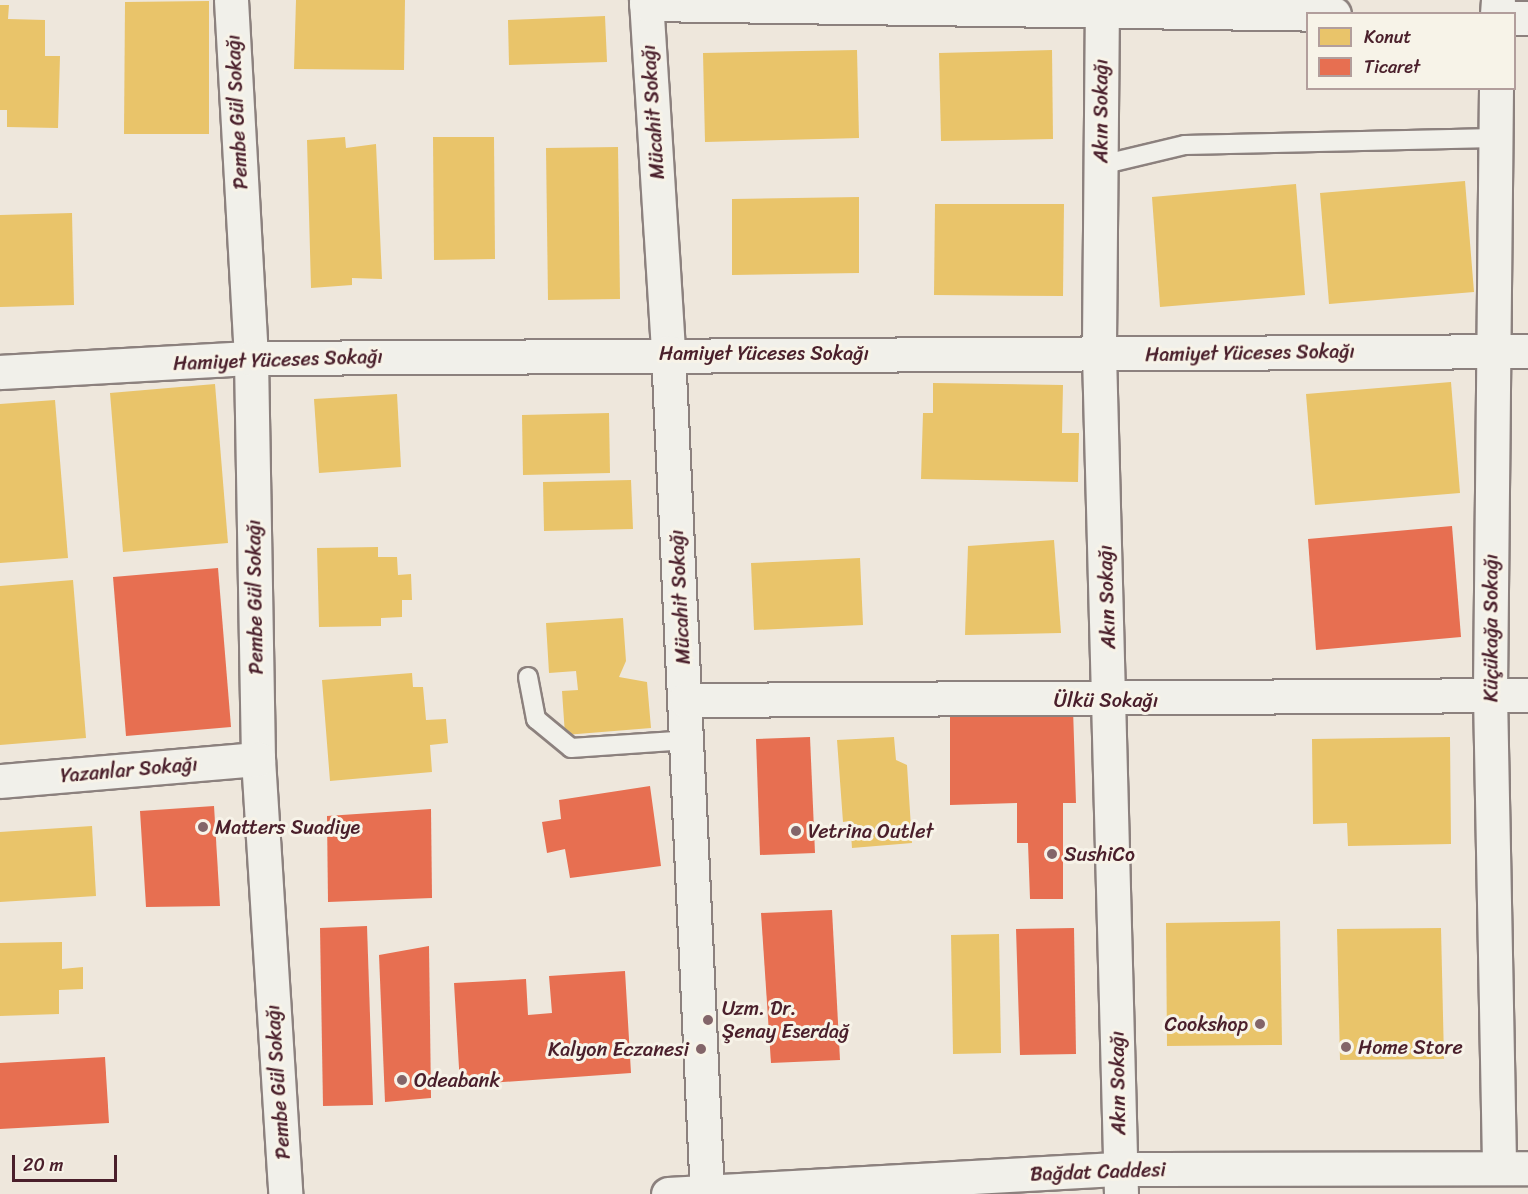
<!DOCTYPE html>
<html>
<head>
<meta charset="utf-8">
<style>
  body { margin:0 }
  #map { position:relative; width:1528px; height:1194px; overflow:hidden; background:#eee7dc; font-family:Sriracha,sans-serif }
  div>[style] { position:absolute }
  .homes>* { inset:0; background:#e9c46a }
  .shops>* { inset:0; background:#e76f51 }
  .roads { filter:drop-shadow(2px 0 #8c817e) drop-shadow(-2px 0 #8c817e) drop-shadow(0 2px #8c817e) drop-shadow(0 -2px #8c817e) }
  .lane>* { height:18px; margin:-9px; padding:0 9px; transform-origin:9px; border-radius:9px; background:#f1f0ea }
  .street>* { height:33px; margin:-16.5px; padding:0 16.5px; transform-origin:16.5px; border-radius:16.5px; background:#f1f0ea }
  .primary>* { height:33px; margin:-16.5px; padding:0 16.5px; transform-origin:16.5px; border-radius:16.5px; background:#f1f0ea }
  .dots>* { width:16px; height:16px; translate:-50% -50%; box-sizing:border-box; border:3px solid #f7f3e8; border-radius:50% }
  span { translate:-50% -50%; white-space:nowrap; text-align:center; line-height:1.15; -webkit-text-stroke:6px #f7f3e8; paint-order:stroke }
  .street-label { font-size:20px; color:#4a1f2b }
  .poi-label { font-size:20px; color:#4a1f2b }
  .left { translate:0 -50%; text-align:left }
  .right { translate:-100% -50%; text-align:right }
  .legend { position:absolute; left:1306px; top:12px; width:210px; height:78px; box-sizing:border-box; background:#f7f3e8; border:2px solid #b29e9c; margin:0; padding:8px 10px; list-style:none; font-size:18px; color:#4a1f2b }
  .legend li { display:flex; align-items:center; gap:12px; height:30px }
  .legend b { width:30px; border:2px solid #b29e9c }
  .scale { position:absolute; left:12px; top:1155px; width:105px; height:27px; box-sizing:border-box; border:3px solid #4a1f2b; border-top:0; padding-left:8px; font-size:18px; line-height:21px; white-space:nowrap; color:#4a1f2b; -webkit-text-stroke:4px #f7f3e8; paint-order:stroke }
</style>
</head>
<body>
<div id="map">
  <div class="homes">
    <div style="clip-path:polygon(296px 0,405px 0,404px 70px,294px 69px)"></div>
    <div style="clip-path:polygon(209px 1px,209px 134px,124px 134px,125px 2px)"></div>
    <div style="clip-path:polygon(0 5px,9px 5px,8px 19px,45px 20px,45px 56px,60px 56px,58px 128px,7px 127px,7px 110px,0 110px)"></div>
    <div style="clip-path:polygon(605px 16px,607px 62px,509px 65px,508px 20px)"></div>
    <div style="clip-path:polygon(857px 50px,859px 138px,705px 142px,703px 53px)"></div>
    <div style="clip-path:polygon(1052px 50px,1053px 139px,941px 141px,939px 53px)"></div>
    <div style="clip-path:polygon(345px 137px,346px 148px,376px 144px,382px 279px,352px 278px,352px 285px,311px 288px,307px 140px)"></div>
    <div style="clip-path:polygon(433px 137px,494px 137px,495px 259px,434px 260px)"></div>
    <div style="clip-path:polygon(618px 147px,620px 299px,548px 300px,546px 148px)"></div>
    <div style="clip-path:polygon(1465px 181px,1474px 292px,1329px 304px,1320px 193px)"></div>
    <div style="clip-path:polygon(1296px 184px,1305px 295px,1160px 307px,1152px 197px)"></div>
    <div style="clip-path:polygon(859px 197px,859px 273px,732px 275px,732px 199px)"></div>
    <div style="clip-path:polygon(935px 204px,1064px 204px,1063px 296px,934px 295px)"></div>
    <div style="clip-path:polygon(72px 213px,74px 305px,0 307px,0 215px)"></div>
    <div style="clip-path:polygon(1451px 382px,1460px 493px,1315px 505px,1306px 394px)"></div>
    <div style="clip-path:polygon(933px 383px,1063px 385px,1062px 433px,1079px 433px,1078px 482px,921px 479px,923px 413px,933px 413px)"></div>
    <div style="clip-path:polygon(215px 384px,228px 543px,123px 552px,110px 393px)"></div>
    <div style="clip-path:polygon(397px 394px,401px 467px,319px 473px,314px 399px)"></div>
    <div style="clip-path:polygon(55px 400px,68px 558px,0 563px,0 404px)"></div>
    <div style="clip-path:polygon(609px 413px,610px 473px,523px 475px,522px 415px)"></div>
    <div style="clip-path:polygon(631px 480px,633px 529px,544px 531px,543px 482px)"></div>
    <div style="clip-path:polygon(1054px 540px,1061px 633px,965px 635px,968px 546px)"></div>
    <div style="clip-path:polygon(378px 547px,378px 557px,397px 557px,398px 575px,411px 574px,412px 600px,402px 600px,402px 617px,381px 618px,381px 626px,319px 627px,317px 548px)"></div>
    <div style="clip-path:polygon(860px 558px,863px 625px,754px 630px,751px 563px)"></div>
    <div style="clip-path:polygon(73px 580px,86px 738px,0 745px,0 586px)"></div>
    <div style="clip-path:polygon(623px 618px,626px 661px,619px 677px,647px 682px,651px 728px,565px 735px,562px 691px,578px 690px,576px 671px,549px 673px,546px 623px)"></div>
    <div style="clip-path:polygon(412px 673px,413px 687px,423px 687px,426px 720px,446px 719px,448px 743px,430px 745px,432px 772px,330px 781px,322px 680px)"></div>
    <div style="clip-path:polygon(894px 737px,896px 760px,907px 765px,912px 843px,852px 848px,850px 821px,843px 822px,837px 740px)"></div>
    <div style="clip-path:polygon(1450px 737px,1451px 844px,1348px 846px,1347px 823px,1313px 824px,1312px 739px)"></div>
    <div style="clip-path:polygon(92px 826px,96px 896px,0 902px,0 832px)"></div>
    <div style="clip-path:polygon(1280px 921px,1282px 1045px,1167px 1046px,1166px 923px)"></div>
    <div style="clip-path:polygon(1441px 928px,1444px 1059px,1340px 1060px,1337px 929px)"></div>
    <div style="clip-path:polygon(999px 934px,1001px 1053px,953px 1054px,951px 935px)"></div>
    <div style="clip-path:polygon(62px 942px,62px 969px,83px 967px,83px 989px,59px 990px,59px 1014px,0 1016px,0 943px)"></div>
  </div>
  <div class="shops">
    <div style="clip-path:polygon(1452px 526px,1461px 637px,1316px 650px,1308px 539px)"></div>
    <div style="clip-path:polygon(218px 568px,231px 727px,126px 736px,113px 577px)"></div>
    <div style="clip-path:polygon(1073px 708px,1076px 803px,1063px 803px,1063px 899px,1030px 899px,1028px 843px,1017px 843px,1017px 803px,950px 805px,950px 710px)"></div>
    <div style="clip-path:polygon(810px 737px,815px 853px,760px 855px,756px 739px)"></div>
    <div style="clip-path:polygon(650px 786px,661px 866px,570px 878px,565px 849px,547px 853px,542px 822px,561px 819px,559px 800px)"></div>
    <div style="clip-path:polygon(214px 806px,220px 906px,146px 907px,140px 811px)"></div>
    <div style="clip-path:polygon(431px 809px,432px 898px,328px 902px,327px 816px)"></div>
    <div style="clip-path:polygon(832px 910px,840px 1060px,771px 1063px,761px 913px)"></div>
    <div style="clip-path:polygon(367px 926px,373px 1105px,323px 1106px,320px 928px)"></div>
    <div style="clip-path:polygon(1074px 928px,1076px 1054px,1020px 1055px,1016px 929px)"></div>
    <div style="clip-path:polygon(429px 946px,431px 1098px,385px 1102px,379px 955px)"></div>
    <div style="clip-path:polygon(625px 971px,631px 1073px,460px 1085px,454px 983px,526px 979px,528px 1015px,552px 1013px,549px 976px)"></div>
    <div style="clip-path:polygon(105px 1057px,109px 1123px,0 1129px,0 1063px)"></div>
  </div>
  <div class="roads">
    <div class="lane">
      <div style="left:1101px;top:165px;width:86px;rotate:-13.4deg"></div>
      <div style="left:1185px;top:145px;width:310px;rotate:-1.3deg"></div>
      <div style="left:528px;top:677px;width:43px;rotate:79.2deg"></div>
      <div style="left:536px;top:719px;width:45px;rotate:39.6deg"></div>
      <div style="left:571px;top:748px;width:116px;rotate:-3.9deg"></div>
    </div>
    <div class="street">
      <div style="left:231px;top:0;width:359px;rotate:86.8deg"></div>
      <div style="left:251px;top:358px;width:401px;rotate:89deg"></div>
      <div style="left:258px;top:759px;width:436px;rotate:86.4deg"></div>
      <div style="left:646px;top:0;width:353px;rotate:86.4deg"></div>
      <div style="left:668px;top:352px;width:843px;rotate:87.35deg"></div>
      <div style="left:1102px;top:0;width:354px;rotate:90.5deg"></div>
      <div style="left:1099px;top:354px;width:840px;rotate:88.5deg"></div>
      <div style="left:646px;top:4px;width:688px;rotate:0.83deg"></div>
      <div style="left:1497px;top:14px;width:14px;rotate:-86deg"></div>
      <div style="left:1514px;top:18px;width:14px"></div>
      <div style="left:1496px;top:88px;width:606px;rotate:90.57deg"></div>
      <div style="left:1490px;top:694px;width:473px;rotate:88.9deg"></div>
      <div style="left:0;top:372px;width:251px;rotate:-3.2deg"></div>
      <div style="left:251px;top:358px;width:1277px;rotate:-0.31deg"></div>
      <div style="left:685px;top:700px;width:843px;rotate:-0.34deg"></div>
      <div style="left:0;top:781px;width:259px;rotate:-4.9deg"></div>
    </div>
    <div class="primary">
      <div style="left:668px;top:1194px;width:453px;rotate:-3.2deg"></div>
      <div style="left:1120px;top:1169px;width:408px;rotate:-0.1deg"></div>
    </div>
  </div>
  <div class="dots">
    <div style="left:203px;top:827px;background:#836569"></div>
    <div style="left:796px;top:831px;background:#836569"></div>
    <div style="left:1052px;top:854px;background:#836569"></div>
    <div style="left:708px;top:1020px;background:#836569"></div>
    <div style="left:1260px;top:1024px;background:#836569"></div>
    <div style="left:1346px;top:1047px;background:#836569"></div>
    <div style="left:701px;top:1049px;background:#836569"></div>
    <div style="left:402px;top:1080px;background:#836569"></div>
  </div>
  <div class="street-label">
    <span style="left:1101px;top:111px;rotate:-90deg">Akın Sokağı</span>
    <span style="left:237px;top:112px;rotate:-93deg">Pembe Gül Sokağı</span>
    <span style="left:653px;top:112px;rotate:-94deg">Mücahit Sokağı</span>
    <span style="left:764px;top:353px">Hamiyet Yüceses Sokağı</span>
    <span style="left:1250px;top:353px;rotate:-1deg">Hamiyet Yüceses Sokağı</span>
    <span style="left:278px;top:360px;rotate:-2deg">Hamiyet Yüceses Sokağı</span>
    <span style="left:255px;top:597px;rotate:-91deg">Pembe Gül Sokağı</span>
    <span style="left:680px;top:597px;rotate:-93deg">Mücahit Sokağı</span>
    <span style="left:1107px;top:597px;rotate:-92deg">Akın Sokağı</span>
    <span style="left:1491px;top:628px;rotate:-90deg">Küçükağa Sokağı</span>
    <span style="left:1106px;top:700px">Ülkü Sokağı</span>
    <span style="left:129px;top:770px;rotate:-5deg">Yazanlar Sokağı</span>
    <span style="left:278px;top:1082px;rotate:-94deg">Pembe Gül Sokağı</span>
    <span style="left:1118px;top:1083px;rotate:-91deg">Akın Sokağı</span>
    <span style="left:1098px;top:1172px;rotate:-2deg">Bağdat Caddesi</span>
  </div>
  <div class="poi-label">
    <span class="left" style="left:215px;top:827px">Matters Suadiye</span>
    <span class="left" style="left:808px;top:831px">Vetrina Outlet</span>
    <span class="left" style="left:1064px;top:854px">SushiCo</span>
    <span class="left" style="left:722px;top:1020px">Uzm. Dr.<br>Şenay Eserdağ</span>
    <span class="right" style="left:1248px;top:1024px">Cookshop</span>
    <span class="left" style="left:1358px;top:1047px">Home Store</span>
    <span class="right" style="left:689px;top:1049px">Kalyon Eczanesi</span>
    <span class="left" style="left:414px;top:1080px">Odeabank</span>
  </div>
  <ul class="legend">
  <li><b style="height:16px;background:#e9c46a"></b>Konut</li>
  <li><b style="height:16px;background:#e76f51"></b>Ticaret</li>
  </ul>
  <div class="scale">20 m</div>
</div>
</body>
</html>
